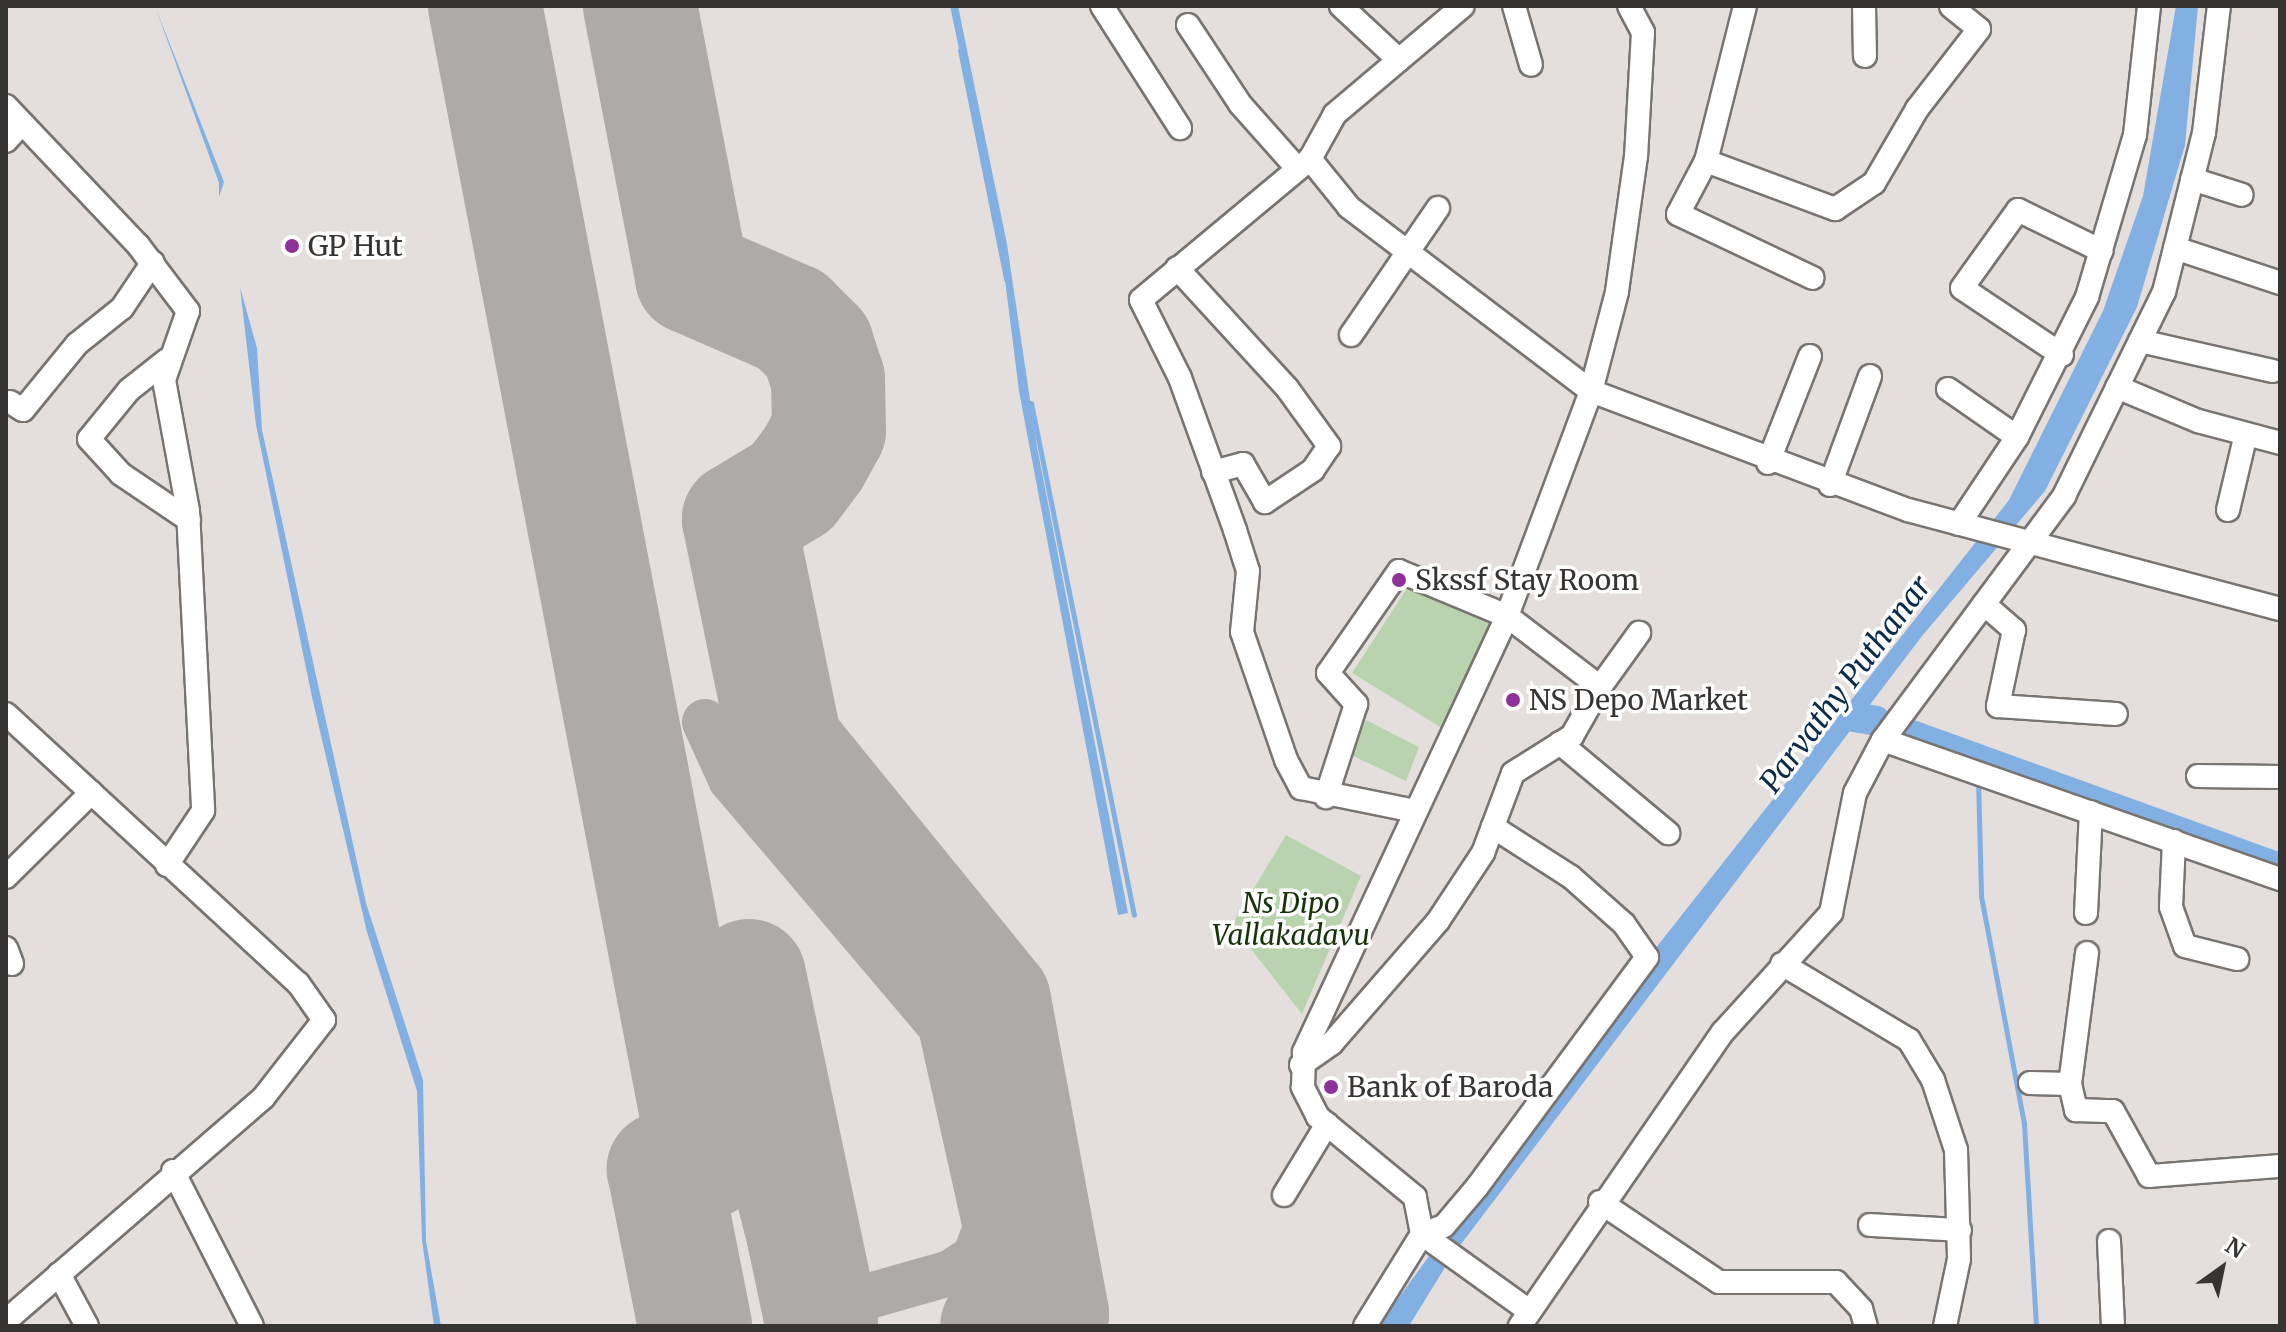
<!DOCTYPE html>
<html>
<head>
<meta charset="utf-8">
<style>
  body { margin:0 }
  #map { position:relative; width:2286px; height:1332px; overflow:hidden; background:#e4dfdc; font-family:Merriweather,serif }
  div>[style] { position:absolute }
  .green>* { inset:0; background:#b8d3ad }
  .water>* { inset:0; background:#82b0e3 }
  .stream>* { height:5px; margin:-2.5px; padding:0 2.5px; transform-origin:2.5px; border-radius:2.5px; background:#82b0e3 }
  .river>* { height:30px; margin:-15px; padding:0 15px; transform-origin:15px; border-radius:15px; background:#82b0e3 }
  .taxiway>* { height:46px; margin:-23px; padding:0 23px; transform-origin:23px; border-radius:23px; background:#aeaaa7 }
  .runway>* { height:114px; margin:-57px; padding:0 57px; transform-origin:57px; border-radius:57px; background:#aeaaa7 }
  .roads { filter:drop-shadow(2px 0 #787471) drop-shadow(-2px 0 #787471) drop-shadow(0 2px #787471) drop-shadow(0 -2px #787471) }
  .minor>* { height:22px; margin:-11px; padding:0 11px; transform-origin:11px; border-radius:11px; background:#fff }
  .dots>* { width:22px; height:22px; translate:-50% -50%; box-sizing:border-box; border:4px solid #fff; border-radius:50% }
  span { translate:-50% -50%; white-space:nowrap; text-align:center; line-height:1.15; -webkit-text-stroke:7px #fff; paint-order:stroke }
  .poi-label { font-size:28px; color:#373533 }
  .left { translate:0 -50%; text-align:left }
  .park-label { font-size:28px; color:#18320b; font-style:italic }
  .water-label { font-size:30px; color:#0a2b4c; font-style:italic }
  .frame { position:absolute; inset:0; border:8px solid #373533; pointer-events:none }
  .north { position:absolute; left:2182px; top:1228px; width:80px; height:80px; -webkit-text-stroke:6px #fff; paint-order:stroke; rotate:33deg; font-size:22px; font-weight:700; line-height:32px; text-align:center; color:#373533 }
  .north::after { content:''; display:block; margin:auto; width:28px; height:36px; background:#373533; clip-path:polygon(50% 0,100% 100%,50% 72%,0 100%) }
</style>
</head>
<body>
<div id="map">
  <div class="green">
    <div style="clip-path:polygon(1417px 573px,1497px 608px,1442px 728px,1352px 673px)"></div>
    <div style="clip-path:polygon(1366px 720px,1419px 747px,1406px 781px,1349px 754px)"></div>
    <div style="clip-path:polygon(1286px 835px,1361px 876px,1302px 1014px,1232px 925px)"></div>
  </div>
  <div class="water">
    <div style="clip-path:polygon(155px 6px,224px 182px,219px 197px,219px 183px)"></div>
    <div style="clip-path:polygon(950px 6px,958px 6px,1007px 244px,1037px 447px,1128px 913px,1118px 915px,1019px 391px,1001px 248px)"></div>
    <div style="clip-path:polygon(2176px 6px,2198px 6px,2185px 145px,2137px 307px,2045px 491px,1922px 636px,1452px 1256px,1409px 1326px,1378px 1326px,1636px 973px,2009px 500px,2103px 311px,2143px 196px)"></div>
    <div style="clip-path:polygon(240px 287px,257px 348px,262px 430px,366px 903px,423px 1080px,426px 1241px,441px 1326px,434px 1326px,422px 1240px,417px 1091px,367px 932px,312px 697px,256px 425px)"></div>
  </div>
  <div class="stream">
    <div style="left:960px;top:50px;width:234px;rotate:78.6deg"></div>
    <div style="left:1031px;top:403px;width:522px;rotate:78.63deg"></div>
    <div style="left:1978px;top:779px;width:117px;rotate:88.5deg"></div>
    <div style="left:1981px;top:896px;width:232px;rotate:79.3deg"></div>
    <div style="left:2024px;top:1124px;width:202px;rotate:86.6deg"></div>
  </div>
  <div class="river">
    <div style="left:1854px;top:717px;width:22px;rotate:10deg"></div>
    <div style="left:1898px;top:730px;width:406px;rotate:19.9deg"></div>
  </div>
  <div class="taxiway">
    <div style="left:705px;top:722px;width:63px;rotate:65.5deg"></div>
    <div style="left:731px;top:779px;width:325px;rotate:49.7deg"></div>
    <div style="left:941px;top:1027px;width:206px;rotate:77.4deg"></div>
    <div style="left:986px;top:1228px;width:31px;rotate:111deg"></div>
    <div style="left:975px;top:1257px;width:30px;rotate:147deg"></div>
    <div style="left:950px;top:1273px;width:102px;rotate:164.1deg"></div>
    <div style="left:852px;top:1301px;width:39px;rotate:177deg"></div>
    <div style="left:813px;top:1303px;width:24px;rotate:-147deg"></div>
    <div style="left:793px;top:1290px;width:39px;rotate:-119deg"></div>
    <div style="left:774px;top:1256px;width:53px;rotate:-104.3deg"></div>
    <div style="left:761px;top:1205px;width:164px;rotate:-88.3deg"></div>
  </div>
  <div class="runway">
    <div style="left:485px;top:6px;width:1177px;rotate:79.18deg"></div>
    <div style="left:706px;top:1162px;width:43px;rotate:170.5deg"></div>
    <div style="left:664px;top:1169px;width:160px;rotate:78.8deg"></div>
    <div style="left:640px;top:6px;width:276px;rotate:79.1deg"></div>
    <div style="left:692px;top:277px;width:108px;rotate:23.5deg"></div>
    <div style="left:791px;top:320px;width:37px;rotate:45deg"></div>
    <div style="left:817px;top:346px;width:35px;rotate:72deg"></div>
    <div style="left:828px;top:379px;width:51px;rotate:88.9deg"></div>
    <div style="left:829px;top:430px;width:33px;rotate:119deg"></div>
    <div style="left:813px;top:459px;width:35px;rotate:127deg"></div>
    <div style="left:792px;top:487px;width:62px;rotate:148.9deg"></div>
    <div style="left:739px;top:519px;width:230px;rotate:78.4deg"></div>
    <div style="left:785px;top:744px;width:331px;rotate:50.9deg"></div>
    <div style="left:994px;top:1001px;width:318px;rotate:79.5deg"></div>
    <div style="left:1052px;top:1314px;width:56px;rotate:167.7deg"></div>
    <div style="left:749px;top:976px;width:350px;rotate:78.1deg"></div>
  </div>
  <div class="roads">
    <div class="minor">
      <div style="left:1102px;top:6px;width:145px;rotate:57.4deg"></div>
      <div style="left:1341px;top:6px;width:79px;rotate:43deg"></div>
      <div style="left:1514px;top:6px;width:61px;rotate:73.9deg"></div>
      <div style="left:1629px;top:6px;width:30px;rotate:62deg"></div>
      <div style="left:1643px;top:32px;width:124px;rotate:93.2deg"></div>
      <div style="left:1636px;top:156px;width:137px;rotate:98deg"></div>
      <div style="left:1617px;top:292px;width:102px;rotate:104.7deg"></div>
      <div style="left:1591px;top:391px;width:339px;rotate:20.6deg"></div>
      <div style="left:1908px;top:510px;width:385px;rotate:14.9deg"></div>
      <div style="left:1745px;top:6px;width:160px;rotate:104.1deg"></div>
      <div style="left:1706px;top:161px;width:60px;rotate:117.8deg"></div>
      <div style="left:1678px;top:214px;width:149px;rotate:25.4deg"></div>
      <div style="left:1864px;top:6px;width:50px;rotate:88.9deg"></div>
      <div style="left:1188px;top:25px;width:95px;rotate:56.6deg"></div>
      <div style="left:1240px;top:104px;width:83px;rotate:48.4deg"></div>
      <div style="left:6px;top:106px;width:192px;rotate:46.5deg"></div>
      <div style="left:138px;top:245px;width:83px;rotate:52.9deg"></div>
      <div style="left:188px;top:311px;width:73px;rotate:109.2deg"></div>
      <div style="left:164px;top:380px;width:133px;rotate:79.6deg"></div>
      <div style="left:188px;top:511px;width:300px;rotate:87.1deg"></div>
      <div style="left:203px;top:811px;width:65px;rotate:123.7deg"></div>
      <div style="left:6px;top:141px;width:24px;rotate:-48deg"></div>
      <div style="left:1310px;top:159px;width:220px;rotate:140.2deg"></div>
      <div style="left:1141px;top:300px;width:87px;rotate:63.4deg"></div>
      <div style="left:1180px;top:378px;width:162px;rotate:70.1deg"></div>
      <div style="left:1235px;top:530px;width:43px;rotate:72.4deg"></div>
      <div style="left:1248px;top:571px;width:61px;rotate:95.6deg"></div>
      <div style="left:1242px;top:632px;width:135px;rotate:71deg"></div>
      <div style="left:1286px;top:760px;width:32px;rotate:62deg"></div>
      <div style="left:1301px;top:788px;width:116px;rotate:11.4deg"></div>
      <div style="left:1706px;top:161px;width:138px;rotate:20.4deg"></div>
      <div style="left:1835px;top:209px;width:47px;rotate:-33.7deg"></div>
      <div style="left:1874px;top:183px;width:86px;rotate:-59.8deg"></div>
      <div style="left:1917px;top:109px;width:101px;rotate:-52.2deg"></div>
      <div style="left:1979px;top:29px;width:36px;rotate:-141deg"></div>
      <div style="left:2192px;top:179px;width:52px;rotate:17.7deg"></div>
      <div style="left:2175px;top:248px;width:111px;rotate:18.4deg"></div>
      <div style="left:1177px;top:268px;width:163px;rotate:47.5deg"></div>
      <div style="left:1287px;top:388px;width:72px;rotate:54.1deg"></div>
      <div style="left:1329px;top:446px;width:29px;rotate:124deg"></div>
      <div style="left:1313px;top:470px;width:58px;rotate:146.3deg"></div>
      <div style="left:1265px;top:502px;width:44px;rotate:-120.1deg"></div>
      <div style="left:1243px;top:464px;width:31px;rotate:165deg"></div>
      <div style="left:1351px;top:335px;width:154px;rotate:-55.6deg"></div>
      <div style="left:2140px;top:341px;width:136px;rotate:12.7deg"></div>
      <div style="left:2062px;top:355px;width:120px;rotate:-146.2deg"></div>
      <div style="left:1962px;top:288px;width:96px;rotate:-54.3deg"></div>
      <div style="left:2018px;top:210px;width:93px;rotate:26deg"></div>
      <div style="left:167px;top:360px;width:48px;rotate:141.7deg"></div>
      <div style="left:129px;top:390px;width:63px;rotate:129.2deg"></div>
      <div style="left:89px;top:439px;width:47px;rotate:47.6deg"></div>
      <div style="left:121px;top:474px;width:82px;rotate:34.1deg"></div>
      <div style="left:2117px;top:387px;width:88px;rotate:22.8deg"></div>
      <div style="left:2198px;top:421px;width:85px;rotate:15deg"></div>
      <div style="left:1948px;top:389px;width:84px;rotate:34.8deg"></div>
      <div style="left:10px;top:402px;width:15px;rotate:32deg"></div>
      <div style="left:23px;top:410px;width:85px;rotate:-50.7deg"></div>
      <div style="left:77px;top:344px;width:58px;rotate:-38.7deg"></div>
      <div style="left:122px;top:308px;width:55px;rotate:-56deg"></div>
      <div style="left:1768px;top:463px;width:115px;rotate:-68.6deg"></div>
      <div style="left:1830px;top:485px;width:116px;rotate:-69.8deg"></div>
      <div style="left:2228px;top:510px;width:78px;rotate:-76.7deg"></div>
      <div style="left:1959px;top:524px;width:105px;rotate:-56.3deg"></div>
      <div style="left:2017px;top:437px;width:157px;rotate:-63.4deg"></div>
      <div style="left:2087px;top:297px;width:169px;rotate:-73.5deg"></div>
      <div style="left:2135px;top:135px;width:130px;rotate:-83.8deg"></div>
      <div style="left:1984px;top:604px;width:40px;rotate:41deg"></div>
      <div style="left:2014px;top:630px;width:78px;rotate:101.9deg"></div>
      <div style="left:1998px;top:706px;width:118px;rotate:3.9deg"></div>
      <div style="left:1600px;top:687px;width:67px;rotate:-54.2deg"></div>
      <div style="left:6px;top:714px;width:397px;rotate:42.7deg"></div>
      <div style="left:298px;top:983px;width:45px;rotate:54.9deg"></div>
      <div style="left:324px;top:1020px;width:99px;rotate:128deg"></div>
      <div style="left:263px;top:1098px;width:340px;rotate:139.1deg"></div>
      <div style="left:1883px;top:740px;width:421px;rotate:19.3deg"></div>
      <div style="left:1560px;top:743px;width:141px;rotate:39.8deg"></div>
      <div style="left:2198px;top:776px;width:82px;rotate:0.7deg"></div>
      <div style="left:2174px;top:841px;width:66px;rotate:92.6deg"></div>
      <div style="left:2171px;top:907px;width:41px;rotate:70.3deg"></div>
      <div style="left:2185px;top:946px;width:54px;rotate:14deg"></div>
      <div style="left:6px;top:877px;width:120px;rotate:-44.7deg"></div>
      <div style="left:2086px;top:913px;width:101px;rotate:-87.2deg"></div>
      <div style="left:6px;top:948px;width:17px;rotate:69deg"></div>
      <div style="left:1782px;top:964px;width:148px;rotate:30.9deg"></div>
      <div style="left:1909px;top:1040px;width:47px;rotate:59deg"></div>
      <div style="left:1933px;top:1080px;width:74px;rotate:71.8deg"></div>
      <div style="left:1956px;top:1150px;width:109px;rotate:88.4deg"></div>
      <div style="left:1959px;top:1259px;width:68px;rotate:101.8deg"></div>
      <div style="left:1301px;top:1065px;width:38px;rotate:-35deg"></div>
      <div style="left:1332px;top:1043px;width:162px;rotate:-49deg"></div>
      <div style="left:1438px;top:921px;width:82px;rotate:-56.5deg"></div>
      <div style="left:1483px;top:853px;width:85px;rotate:-69.4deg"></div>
      <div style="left:1513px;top:773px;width:70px;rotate:-32.1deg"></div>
      <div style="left:1572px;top:736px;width:56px;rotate:-60.3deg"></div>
      <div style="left:1600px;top:687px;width:117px;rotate:-142.6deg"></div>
      <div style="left:1507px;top:616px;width:117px;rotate:-157.4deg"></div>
      <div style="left:1399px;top:571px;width:124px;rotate:124.8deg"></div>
      <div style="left:1328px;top:673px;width:42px;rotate:47.9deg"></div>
      <div style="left:1356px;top:704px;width:98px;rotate:107.9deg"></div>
      <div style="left:2030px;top:1083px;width:40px;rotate:1.4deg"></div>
      <div style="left:2070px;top:1084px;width:27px;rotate:77deg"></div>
      <div style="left:2076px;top:1110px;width:37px;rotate:2deg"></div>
      <div style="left:2113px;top:1111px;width:74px;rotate:61deg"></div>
      <div style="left:2149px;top:1176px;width:131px;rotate:-4.4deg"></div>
      <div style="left:2070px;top:1084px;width:132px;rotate:-82.6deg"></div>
      <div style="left:173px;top:1171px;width:174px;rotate:63deg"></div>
      <div style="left:1284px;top:1195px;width:83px;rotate:-58.8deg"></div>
      <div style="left:1600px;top:1202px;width:143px;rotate:33.9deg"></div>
      <div style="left:1719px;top:1282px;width:117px"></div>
      <div style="left:1836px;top:1282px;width:37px;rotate:47deg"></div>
      <div style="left:1861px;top:1309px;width:18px;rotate:74deg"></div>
      <div style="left:1870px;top:1225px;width:90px;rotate:3.2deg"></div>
      <div style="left:1422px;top:1234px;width:23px;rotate:-20deg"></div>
      <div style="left:1444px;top:1226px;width:51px;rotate:-49.8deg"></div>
      <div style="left:1477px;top:1187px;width:286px;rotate:-53.5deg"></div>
      <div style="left:1647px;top:957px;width:40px;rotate:-124.9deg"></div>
      <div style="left:1624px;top:924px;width:71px;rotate:-138.4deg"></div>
      <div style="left:1571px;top:877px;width:93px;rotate:-147.3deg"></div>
      <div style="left:1422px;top:1234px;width:132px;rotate:35.7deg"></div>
      <div style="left:2109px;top:1241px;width:85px;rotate:87.3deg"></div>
      <div style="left:59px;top:1274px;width:59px;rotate:61.7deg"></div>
      <div style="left:1365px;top:1326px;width:108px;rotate:-58.2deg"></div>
      <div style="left:1422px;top:1234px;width:38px;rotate:-101deg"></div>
      <div style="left:1415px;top:1197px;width:126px;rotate:-140.5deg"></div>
      <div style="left:1318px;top:1117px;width:34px;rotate:-117deg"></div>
      <div style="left:1303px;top:1087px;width:35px;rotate:-88deg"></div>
      <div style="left:1304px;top:1052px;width:481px;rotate:-65deg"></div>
      <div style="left:1507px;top:616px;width:240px;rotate:-69.5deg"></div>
      <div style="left:1591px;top:391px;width:304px;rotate:-142.8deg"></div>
      <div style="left:1349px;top:207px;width:62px;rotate:-129.1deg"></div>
      <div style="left:1310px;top:159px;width:51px;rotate:-60.9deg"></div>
      <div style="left:1335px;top:114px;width:167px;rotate:-40.2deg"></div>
      <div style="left:1520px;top:1326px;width:357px;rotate:-55.4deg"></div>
      <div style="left:1723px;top:1032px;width:161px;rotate:-47.8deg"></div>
      <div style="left:1831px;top:913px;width:122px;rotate:-78.7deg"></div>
      <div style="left:1855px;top:793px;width:60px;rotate:-62.2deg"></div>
      <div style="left:1883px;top:740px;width:304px;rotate:-53.4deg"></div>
      <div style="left:2064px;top:496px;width:227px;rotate:-63.9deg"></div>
      <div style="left:2164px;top:292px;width:164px;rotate:-75.9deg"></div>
      <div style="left:2204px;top:133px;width:128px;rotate:-83.3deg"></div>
    </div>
  </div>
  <div class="dots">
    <div style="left:292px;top:246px;background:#8f319b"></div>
    <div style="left:1399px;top:580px;background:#8f319b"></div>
    <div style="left:1513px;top:700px;background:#8f319b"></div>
    <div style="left:1331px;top:1087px;background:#8f319b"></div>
  </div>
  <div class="poi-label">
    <span class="left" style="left:308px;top:246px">GP Hut</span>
    <span class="left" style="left:1415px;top:580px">Skssf Stay Room</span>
    <span class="left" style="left:1529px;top:700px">NS Depo Market</span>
    <span class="left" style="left:1347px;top:1087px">Bank of Baroda</span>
  </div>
  <div class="park-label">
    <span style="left:1291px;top:919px">Ns Dipo<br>Vallakadavu</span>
  </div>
  <div class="water-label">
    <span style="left:1845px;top:684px;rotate:-53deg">Parvathy Puthanar</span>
  </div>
  <div class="frame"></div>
  <div class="north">N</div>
</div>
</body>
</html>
